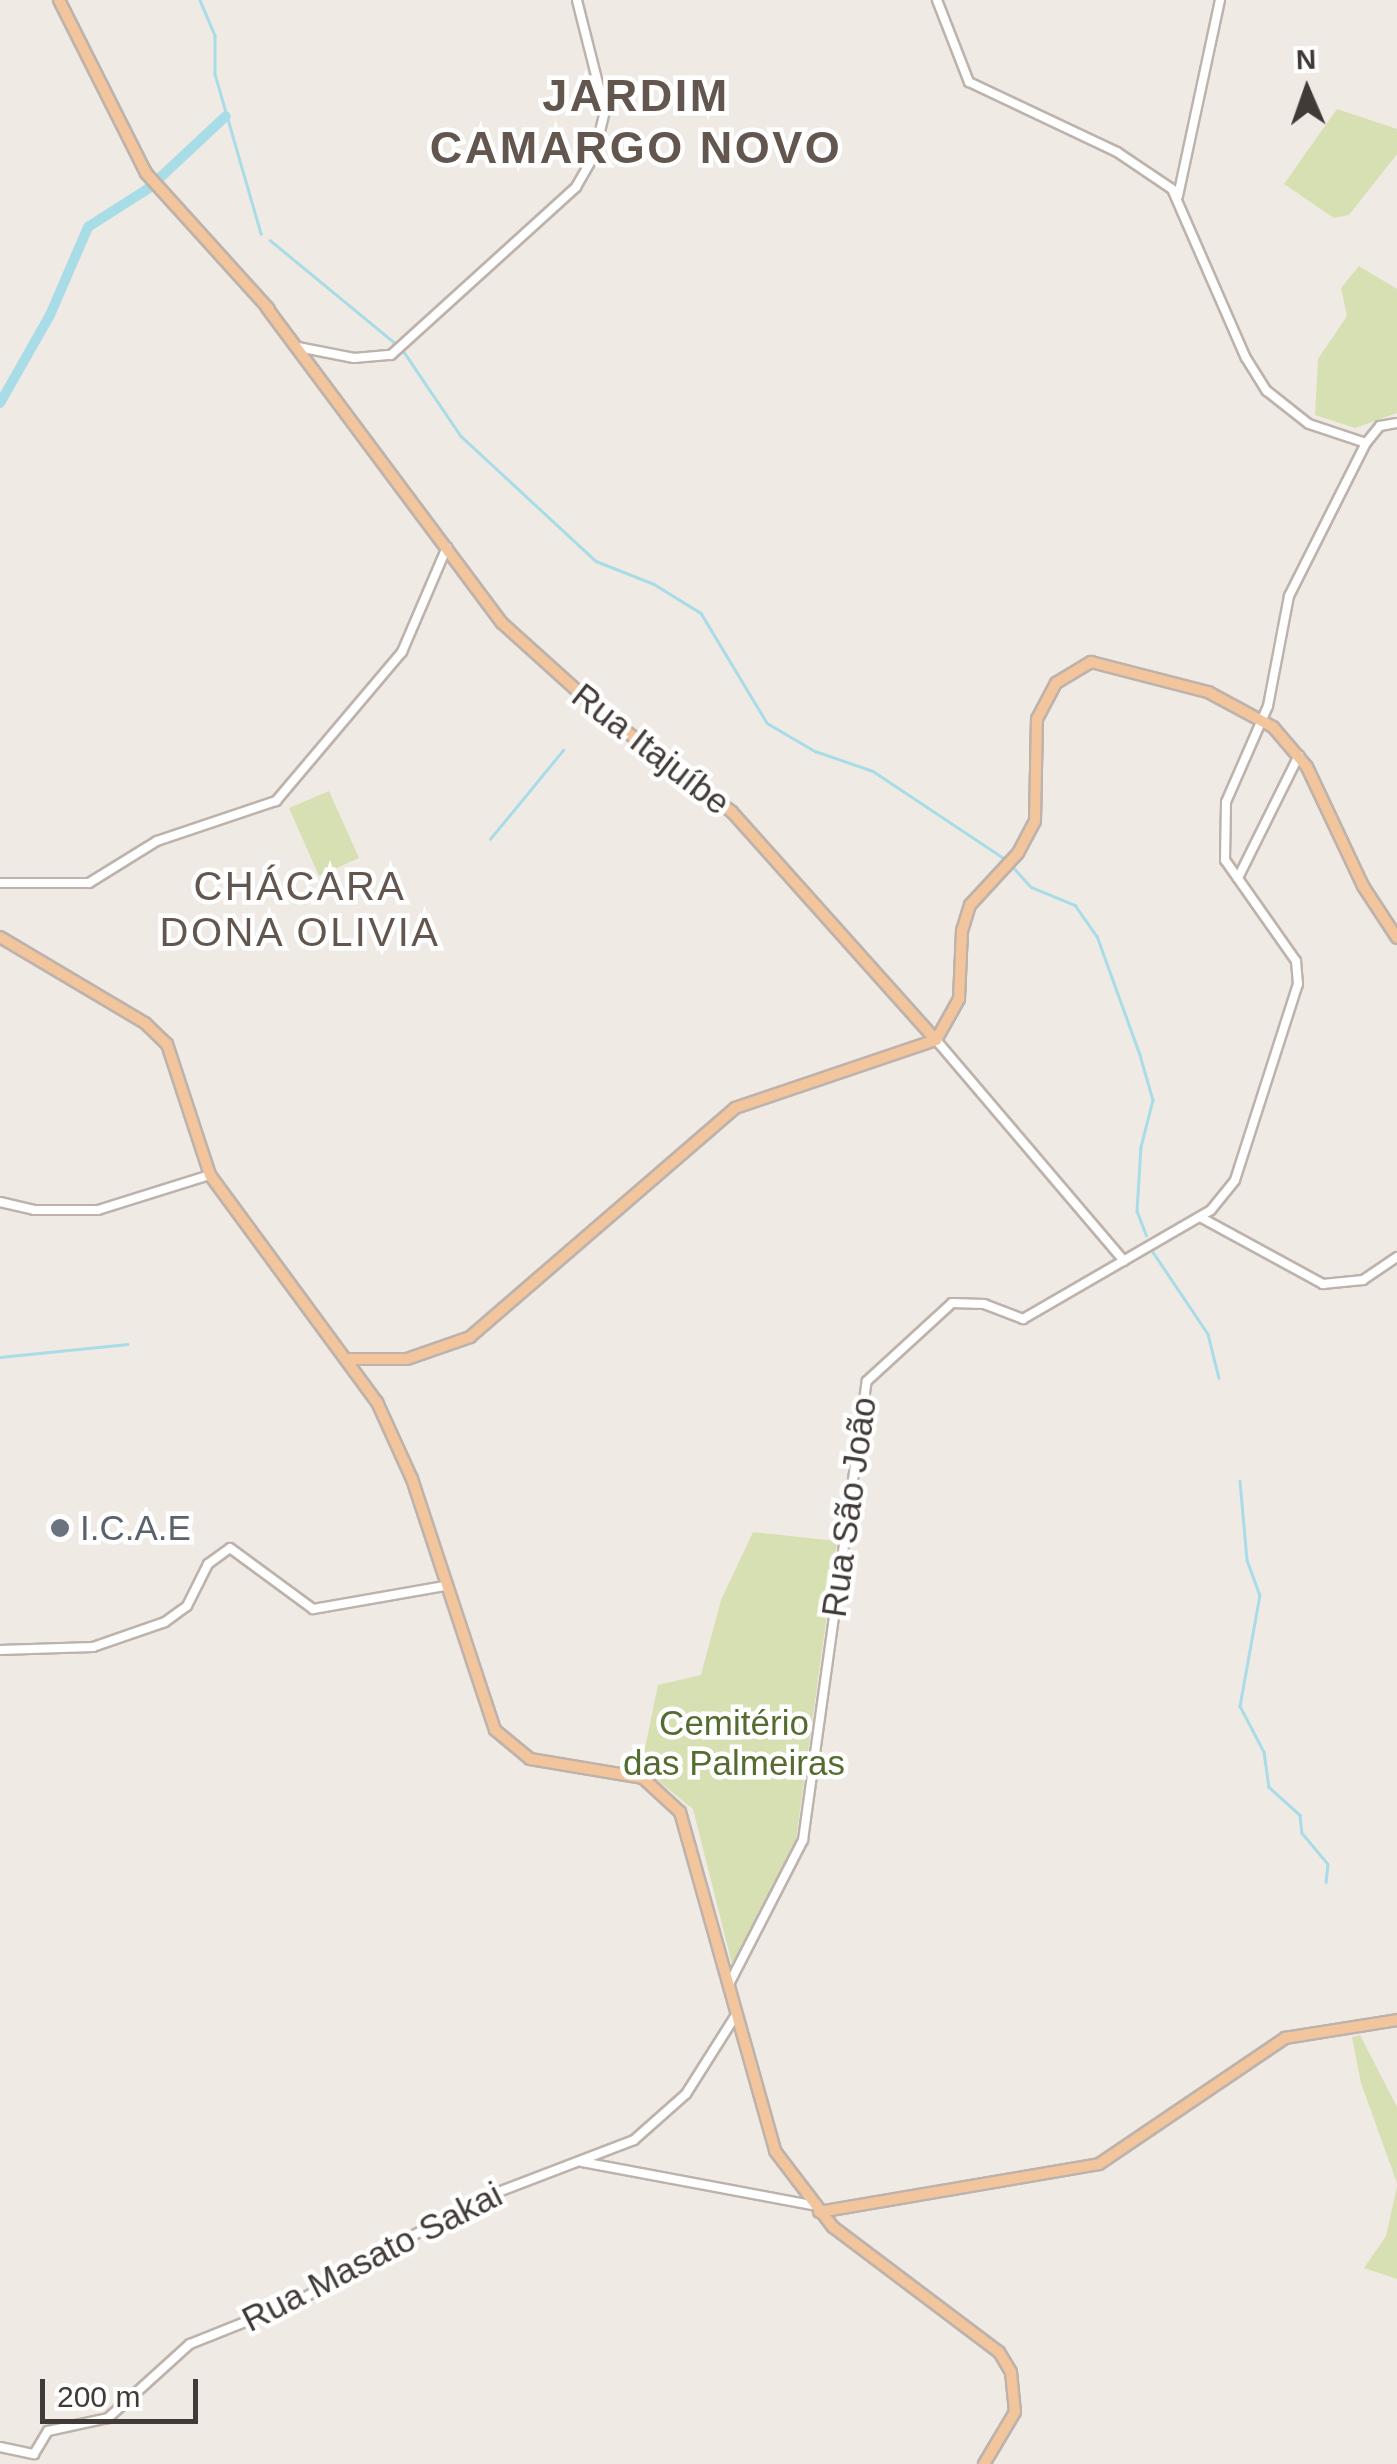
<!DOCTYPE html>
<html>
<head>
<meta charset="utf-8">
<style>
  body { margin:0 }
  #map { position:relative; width:1397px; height:2464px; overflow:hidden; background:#f0eae5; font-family:Helvetica,sans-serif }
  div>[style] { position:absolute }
  .green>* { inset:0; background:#d7e0b2 }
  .stream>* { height:2.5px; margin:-1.25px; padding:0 1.25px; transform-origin:1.25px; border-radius:1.25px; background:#a8dce7 }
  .river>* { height:10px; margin:-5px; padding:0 5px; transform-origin:5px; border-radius:5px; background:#a8dce7 }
  .roads { filter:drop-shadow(2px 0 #bdb3ac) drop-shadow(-2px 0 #bdb3ac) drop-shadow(0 2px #bdb3ac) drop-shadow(0 -2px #bdb3ac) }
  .minor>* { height:8px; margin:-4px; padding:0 4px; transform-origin:4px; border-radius:4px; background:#fff }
  .major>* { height:10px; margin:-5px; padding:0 5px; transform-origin:5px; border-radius:5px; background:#f2c59d }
  .dots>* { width:28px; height:28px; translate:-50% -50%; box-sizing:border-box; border:5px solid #fff; border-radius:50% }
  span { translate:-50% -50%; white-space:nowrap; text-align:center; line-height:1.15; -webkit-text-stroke:9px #fff; paint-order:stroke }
  .street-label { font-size:35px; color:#423a36 }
  .worship-label { font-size:35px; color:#5b616d }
  .left { translate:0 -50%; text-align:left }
  .park-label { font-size:35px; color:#556c30 }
  .quarter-label { font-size:40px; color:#63564e; letter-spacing:2.5px }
  .district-label { font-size:45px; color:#63564e; font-weight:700; letter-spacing:2.5px }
  .north { position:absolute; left:1257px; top:40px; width:100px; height:100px; -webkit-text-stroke:8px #fff; paint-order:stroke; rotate:358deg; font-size:28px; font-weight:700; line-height:40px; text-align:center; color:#423a36 }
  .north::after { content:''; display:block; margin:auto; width:35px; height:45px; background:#423a36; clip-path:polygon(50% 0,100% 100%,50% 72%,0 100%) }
  .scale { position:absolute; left:40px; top:2379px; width:158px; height:45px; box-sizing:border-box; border:5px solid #423a36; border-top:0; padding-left:12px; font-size:30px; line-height:35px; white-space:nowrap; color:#423a36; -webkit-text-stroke:8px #fff; paint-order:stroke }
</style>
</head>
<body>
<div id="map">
  <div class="green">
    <div style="clip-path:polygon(1337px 109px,1397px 129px,1397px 154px,1349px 215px,1334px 218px,1284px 184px)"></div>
    <div style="clip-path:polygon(1359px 266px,1397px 289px,1397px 413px,1355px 428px,1315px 415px,1318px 359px,1347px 316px,1341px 288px)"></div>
    <div style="clip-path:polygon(329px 791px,359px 858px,319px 876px,289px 808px)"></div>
    <div style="clip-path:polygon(753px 1532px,837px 1541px,795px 1847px,732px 1964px,693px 1809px,641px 1767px,658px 1685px,701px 1675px,721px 1600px)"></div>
    <div style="clip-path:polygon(1360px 2035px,1397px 2107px,1397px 2183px,1361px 2083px,1352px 2037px)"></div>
    <div style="clip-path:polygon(1397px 2186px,1397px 2279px,1364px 2268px,1386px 2236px)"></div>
  </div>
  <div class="stream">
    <div style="left:200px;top:0;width:38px;rotate:67deg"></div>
    <div style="left:215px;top:35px;width:39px;rotate:90deg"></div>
    <div style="left:215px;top:74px;width:166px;rotate:73.9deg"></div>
    <div style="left:270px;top:240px;width:163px;rotate:39.5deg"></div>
    <div style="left:402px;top:349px;width:105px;rotate:55.9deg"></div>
    <div style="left:461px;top:436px;width:184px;rotate:42.8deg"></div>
    <div style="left:596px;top:561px;width:62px;rotate:21.6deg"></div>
    <div style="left:654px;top:584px;width:55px;rotate:31.7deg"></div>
    <div style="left:701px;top:613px;width:128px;rotate:59deg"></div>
    <div style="left:767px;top:723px;width:56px;rotate:30.3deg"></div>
    <div style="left:815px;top:751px;width:61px;rotate:19deg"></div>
    <div style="left:873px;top:771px;width:162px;rotate:33.7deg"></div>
    <div style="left:490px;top:839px;width:115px;rotate:-50.6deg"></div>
    <div style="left:1013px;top:867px;width:27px;rotate:48deg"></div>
    <div style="left:1031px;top:887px;width:48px;rotate:22.2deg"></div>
    <div style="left:1075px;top:905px;width:38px;rotate:55deg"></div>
    <div style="left:1097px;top:936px;width:127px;rotate:70.1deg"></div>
    <div style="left:1140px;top:1055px;width:47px;rotate:73.9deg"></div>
    <div style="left:1153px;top:1100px;width:49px;rotate:104.3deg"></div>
    <div style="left:1141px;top:1147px;width:64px;rotate:93.6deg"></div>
    <div style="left:1137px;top:1211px;width:26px;rotate:69deg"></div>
    <div style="left:1153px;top:1252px;width:99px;rotate:56.1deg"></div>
    <div style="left:1208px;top:1334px;width:45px;rotate:76deg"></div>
    <div style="left:0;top:1357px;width:128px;rotate:-5.8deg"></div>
    <div style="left:1240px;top:1481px;width:79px;rotate:84.9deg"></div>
    <div style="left:1247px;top:1560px;width:37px;rotate:70deg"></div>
    <div style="left:1260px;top:1595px;width:113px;rotate:100.2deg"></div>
    <div style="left:1240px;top:1706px;width:52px;rotate:62.4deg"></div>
    <div style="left:1264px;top:1752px;width:35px;rotate:82deg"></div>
    <div style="left:1269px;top:1787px;width:42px;rotate:42.1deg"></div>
    <div style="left:1300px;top:1815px;width:18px;rotate:84deg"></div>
    <div style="left:1302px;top:1833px;width:40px;rotate:50deg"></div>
    <div style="left:1328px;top:1864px;width:18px;rotate:96deg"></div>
  </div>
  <div class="river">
    <div style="left:0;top:403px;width:101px;rotate:-60.4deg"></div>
    <div style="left:50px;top:315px;width:96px;rotate:-66.6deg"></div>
    <div style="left:88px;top:227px;width:72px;rotate:-32.6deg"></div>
    <div style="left:149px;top:188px;width:105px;rotate:-43.1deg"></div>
  </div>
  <div class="roads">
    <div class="minor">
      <div style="left:937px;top:0;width:88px;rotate:68.7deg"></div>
      <div style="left:969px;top:82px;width:164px;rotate:25.3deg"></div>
      <div style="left:1117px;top:152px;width:66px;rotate:33.9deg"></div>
      <div style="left:1172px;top:189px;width:184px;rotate:66.4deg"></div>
      <div style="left:1246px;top:358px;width:39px;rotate:58deg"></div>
      <div style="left:1267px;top:391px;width:53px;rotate:38.2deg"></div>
      <div style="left:1309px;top:424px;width:60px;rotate:18.4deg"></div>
      <div style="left:1178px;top:196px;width:200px;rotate:-77.9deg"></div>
      <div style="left:298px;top:347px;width:57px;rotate:11.1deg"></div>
      <div style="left:354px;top:358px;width:37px;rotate:-5deg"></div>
      <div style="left:391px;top:355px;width:250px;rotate:-42.2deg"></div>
      <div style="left:576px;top:187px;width:36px;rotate:-60deg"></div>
      <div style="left:594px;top:156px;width:46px;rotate:-76.3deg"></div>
      <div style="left:605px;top:111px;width:114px;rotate:-104.2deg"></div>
      <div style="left:1238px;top:878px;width:137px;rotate:-63.6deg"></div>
      <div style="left:0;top:883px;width:89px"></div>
      <div style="left:89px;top:883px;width:80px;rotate:-31.7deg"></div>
      <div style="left:157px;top:841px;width:126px;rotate:-18.6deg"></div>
      <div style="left:276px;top:801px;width:195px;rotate:-49.8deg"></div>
      <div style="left:402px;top:652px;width:114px;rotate:-66.8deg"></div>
      <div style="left:936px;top:1040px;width:290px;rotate:49.6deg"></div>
      <div style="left:0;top:1202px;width:35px;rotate:13deg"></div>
      <div style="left:34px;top:1210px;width:64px"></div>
      <div style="left:98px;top:1210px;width:117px;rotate:-17.4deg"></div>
      <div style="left:1200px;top:1217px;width:140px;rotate:28.6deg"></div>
      <div style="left:1323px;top:1284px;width:40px;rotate:-5.7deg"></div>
      <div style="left:1363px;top:1280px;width:41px;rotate:-34.1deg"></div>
      <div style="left:0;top:1650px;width:93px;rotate:-1.8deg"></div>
      <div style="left:93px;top:1647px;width:76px;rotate:-19.1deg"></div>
      <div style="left:165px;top:1622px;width:27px;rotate:-36deg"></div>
      <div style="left:187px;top:1606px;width:47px;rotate:-63.4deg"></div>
      <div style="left:208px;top:1564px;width:27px;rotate:-36deg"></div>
      <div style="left:230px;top:1548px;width:103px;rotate:36.3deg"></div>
      <div style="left:313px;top:1609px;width:134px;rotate:-9.9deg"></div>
      <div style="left:729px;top:1984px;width:162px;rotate:-62.8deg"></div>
      <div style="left:803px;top:1840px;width:463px;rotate:-82.1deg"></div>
      <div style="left:867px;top:1381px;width:115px;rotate:-42.5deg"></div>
      <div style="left:952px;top:1303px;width:32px;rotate:2deg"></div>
      <div style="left:984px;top:1304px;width:42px;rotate:21deg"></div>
      <div style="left:1023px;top:1319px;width:217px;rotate:-30.1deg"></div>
      <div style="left:1211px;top:1210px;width:38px;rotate:-51deg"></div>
      <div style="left:1235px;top:1180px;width:206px;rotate:-72.2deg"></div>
      <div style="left:1298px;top:984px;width:23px;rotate:-95deg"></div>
      <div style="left:1296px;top:961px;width:123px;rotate:-125.1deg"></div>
      <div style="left:1225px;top:860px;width:58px;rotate:-89deg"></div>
      <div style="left:1226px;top:802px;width:105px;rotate:-66.4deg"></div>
      <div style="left:1268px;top:706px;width:112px;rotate:-79.2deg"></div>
      <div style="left:1289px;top:596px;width:171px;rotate:-63.3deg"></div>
      <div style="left:1366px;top:443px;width:22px;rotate:-51deg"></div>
      <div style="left:1380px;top:426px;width:17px;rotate:-10deg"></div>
      <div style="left:582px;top:2162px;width:233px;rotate:10.6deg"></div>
      <div style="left:0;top:2447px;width:35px;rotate:12deg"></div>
      <div style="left:34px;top:2454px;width:27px;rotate:-59deg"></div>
      <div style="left:48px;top:2431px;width:61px;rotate:-12.2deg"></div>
      <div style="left:108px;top:2418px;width:110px;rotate:-42.1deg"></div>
      <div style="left:190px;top:2344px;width:118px;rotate:-21.8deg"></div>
      <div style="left:300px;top:2300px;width:198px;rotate:-29.7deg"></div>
      <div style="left:472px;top:2202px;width:173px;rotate:-20.9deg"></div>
      <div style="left:634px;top:2140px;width:69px;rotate:-41.5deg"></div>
      <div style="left:686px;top:2094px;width:93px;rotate:-57.7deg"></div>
    </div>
    <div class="major">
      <div style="left:59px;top:0;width:194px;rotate:63.3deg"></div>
      <div style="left:146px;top:173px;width:183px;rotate:47.9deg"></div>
      <div style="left:267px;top:308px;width:393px;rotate:53.3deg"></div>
      <div style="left:502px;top:623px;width:135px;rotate:42deg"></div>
      <div style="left:602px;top:713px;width:163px;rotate:37.3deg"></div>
      <div style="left:732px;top:812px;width:306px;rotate:48.2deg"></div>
      <div style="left:0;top:937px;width:169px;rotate:30.7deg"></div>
      <div style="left:145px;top:1023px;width:30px;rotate:44deg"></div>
      <div style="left:167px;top:1044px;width:138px;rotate:71.8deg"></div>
      <div style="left:210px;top:1175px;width:282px;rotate:53.7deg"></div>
      <div style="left:377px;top:1402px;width:85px;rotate:65.6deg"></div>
      <div style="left:412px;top:1479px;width:264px;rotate:71.7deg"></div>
      <div style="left:495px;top:1730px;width:45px;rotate:39.6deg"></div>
      <div style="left:530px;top:1759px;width:115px;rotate:9.5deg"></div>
      <div style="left:643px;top:1778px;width:50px;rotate:42.6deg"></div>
      <div style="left:680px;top:1812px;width:352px;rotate:74.3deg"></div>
      <div style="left:775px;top:2151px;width:96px;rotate:52.7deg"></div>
      <div style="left:833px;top:2227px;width:208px;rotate:37deg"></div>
      <div style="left:999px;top:2352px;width:23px;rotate:59deg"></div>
      <div style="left:1011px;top:2372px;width:40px;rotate:84.3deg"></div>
      <div style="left:1015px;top:2412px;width:61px;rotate:120.8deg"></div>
      <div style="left:350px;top:1359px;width:57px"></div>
      <div style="left:407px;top:1359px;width:67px;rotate:-19.2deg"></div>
      <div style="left:470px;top:1337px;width:350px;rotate:-40.8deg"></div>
      <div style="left:735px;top:1108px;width:212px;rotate:-18.7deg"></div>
      <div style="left:936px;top:1040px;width:47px;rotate:-60.7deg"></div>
      <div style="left:959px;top:999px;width:68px;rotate:-87.5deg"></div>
      <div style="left:962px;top:931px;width:27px;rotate:-73deg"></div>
      <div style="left:970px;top:905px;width:71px;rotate:-47.3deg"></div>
      <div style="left:1018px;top:853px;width:36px;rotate:-62deg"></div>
      <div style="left:1035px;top:821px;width:102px;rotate:-88.9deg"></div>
      <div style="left:1037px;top:719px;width:41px;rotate:-62.2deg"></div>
      <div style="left:1056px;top:683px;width:41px;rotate:-31deg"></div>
      <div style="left:1091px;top:662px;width:121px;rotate:14.4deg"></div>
      <div style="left:1208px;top:692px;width:74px;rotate:28.3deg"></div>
      <div style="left:1273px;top:727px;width:52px;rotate:49.6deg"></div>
      <div style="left:1307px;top:767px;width:132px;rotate:64.8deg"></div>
      <div style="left:1363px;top:886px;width:62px;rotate:56.8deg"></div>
      <div style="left:819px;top:2212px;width:284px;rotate:-9.7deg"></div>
      <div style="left:1099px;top:2164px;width:225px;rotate:-34.1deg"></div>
      <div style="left:1285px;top:2038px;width:113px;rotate:-9.1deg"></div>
    </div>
  </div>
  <div class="dots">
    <div style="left:60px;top:1528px;background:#6b7280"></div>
  </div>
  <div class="street-label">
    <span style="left:651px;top:749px;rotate:38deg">Rua Itajuíbe</span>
    <span style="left:849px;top:1507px;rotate:-82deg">Rua São João</span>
    <span style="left:372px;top:2257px;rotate:-27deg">Rua Masato Sakai</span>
  </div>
  <div class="worship-label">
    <span class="left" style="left:80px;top:1528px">I.C.A.E</span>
  </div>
  <div class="park-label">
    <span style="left:734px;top:1743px">Cemitério<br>das Palmeiras</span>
  </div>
  <div class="quarter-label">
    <span style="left:300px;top:909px">CHÁCARA<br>DONA OLIVIA</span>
  </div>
  <div class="district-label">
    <span style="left:636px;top:122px">JARDIM<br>CAMARGO NOVO</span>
  </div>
  <div class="north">N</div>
  <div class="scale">200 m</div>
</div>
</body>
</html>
